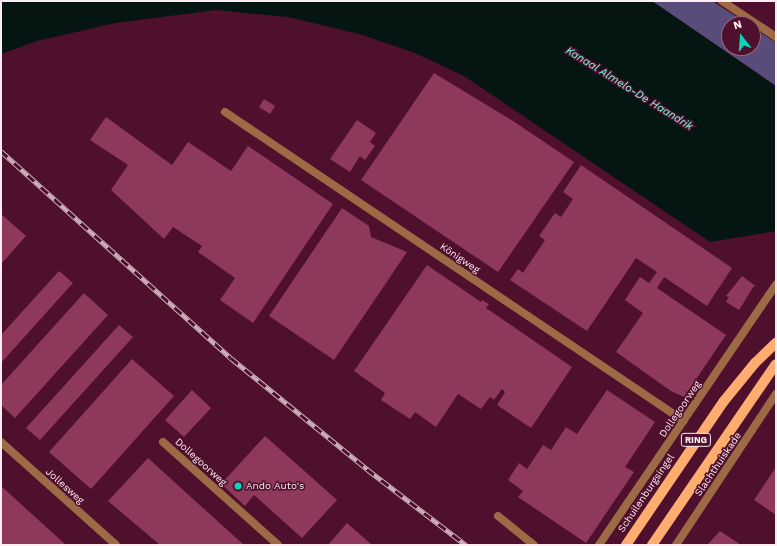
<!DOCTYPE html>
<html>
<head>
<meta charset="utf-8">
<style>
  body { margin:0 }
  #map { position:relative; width:777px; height:546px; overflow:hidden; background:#4e102c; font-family:"Work Sans",sans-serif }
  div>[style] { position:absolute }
  .green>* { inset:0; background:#5a4c7a }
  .water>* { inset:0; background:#051511 }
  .building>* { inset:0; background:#8e385c }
  .street>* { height:8px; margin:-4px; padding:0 4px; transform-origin:4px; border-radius:4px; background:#9c6a45 }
  .primary>* { height:10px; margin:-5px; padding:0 5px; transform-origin:5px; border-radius:5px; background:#ffad6f }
  .rail>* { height:4.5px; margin-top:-2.25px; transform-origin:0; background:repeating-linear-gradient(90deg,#4e102c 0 9px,#ceb0bc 0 18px); box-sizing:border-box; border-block:1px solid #ceb0bc }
  .dots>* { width:11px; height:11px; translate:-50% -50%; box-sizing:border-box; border:2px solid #4e102c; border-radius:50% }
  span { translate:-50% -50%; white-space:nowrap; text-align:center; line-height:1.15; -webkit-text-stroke:3px #4e102c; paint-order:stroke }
  .shield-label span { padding:1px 3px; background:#4e102c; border:1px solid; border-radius:3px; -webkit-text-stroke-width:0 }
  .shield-label { font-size:9px; color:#feedf2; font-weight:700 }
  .street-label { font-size:10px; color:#feedf2 }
  .poi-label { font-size:10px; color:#feedf2 }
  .left { translate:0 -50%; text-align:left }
  .water-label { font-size:11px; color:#7cfde0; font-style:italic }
  .frame { position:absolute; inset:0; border:2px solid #feedf2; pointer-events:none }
  .north { position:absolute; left:721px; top:16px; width:40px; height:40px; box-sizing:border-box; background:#4e102c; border:1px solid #94687b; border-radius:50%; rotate:343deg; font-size:11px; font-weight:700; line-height:16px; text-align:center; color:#feedf2 }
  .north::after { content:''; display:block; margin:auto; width:14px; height:18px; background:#07d5b6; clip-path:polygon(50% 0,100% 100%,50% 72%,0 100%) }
</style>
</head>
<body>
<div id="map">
  <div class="green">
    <div style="clip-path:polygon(652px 1px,712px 1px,748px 24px,729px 24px,729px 48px,753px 48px,753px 28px,775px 42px,776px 86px)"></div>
  </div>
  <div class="water">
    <div style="clip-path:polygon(1px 1px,652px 1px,776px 86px,776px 231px,710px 242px,464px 76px,415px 53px,363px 35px,288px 17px,216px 10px,115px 23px,37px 41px,1px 54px)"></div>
  </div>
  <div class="building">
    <div style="clip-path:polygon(434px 73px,516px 123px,574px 162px,498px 272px,361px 180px)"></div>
    <div style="clip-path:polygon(264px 99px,275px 106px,270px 114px,259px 107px)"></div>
    <div style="clip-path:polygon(106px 117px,172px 165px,188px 142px,231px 171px,248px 146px,333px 204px,253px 323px,220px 300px,235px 278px,198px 252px,202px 246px,173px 227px,164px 239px,111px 190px,128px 165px,90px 140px)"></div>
    <div style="clip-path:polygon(357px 120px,376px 133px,370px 142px,375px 146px,365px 160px,360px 156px,350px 172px,330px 159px)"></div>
    <div style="clip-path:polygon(581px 165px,732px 268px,707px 306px,664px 277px,657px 288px,726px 335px,684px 397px,671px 391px,616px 352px,643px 313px,625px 300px,640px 277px,649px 283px,657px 272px,636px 258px,587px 331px,510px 280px,518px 269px,523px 273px,545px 240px,539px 236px,555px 213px,561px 217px,573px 199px,563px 192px)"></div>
    <div style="clip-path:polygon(342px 208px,369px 226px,371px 237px,407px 252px,334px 360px,269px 316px)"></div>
    <div style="clip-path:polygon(1px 214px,26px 236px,1px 264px)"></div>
    <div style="clip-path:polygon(427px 265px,481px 302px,482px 300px,489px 304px,486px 308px,572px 367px,531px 428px,497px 405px,505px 392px,502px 389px,494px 400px,490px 397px,481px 409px,458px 394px,436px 427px,415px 412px,410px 419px,381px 400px,385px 393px,354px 371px)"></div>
    <div style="clip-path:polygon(59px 271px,73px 283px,1px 363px,1px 335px)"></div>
    <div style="clip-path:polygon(742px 276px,757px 287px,754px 286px,739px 310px,726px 302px,729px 297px,726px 296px)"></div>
    <div style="clip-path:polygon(84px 293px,108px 315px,15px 418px,1px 405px,1px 385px)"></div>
    <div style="clip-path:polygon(119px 325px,133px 337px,40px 440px,26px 428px)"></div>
    <div style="clip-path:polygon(132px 359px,174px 396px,91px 489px,49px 452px)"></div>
    <div style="clip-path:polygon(192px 390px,211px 408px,184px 437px,165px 420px)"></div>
    <div style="clip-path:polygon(607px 390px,655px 422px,625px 467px,634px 472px,586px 543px,518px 497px,523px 491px,508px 480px,519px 463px,527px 469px,543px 445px,551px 450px,566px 427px,577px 434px)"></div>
    <div style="clip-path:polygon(265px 436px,337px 500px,302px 538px,254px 495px,245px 506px,221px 484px)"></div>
    <div style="clip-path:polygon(148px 458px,203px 508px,244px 545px,160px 545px,108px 501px)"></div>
    <div style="clip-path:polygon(776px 467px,776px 515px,754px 500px)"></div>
    <div style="clip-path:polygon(1px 486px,11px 495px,66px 545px,1px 545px)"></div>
    <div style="clip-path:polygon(347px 523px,372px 545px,328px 545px)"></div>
    <div style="clip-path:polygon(720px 531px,741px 545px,707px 545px)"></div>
  </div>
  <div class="street">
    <div style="left:722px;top:1px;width:65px;rotate:33.7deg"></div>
    <div style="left:225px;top:112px;width:553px;rotate:33.95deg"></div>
    <div style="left:1px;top:442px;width:154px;rotate:41.8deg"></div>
    <div style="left:163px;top:442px;width:154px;rotate:41.8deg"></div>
    <div style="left:498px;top:516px;width:46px;rotate:38.9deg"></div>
    <div style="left:599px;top:545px;width:315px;rotate:-55.8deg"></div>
    <div style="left:676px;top:545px;width:181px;rotate:-56.5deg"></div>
  </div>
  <div class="primary">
    <div style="left:626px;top:545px;width:174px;rotate:-55.8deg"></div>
    <div style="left:724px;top:401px;width:49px;rotate:-50.8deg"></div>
    <div style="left:755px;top:363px;width:29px;rotate:-44deg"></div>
    <div style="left:652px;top:545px;width:219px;rotate:-55.6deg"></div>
  </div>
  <div class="rail">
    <div style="left:1px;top:151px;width:309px;rotate:42deg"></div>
    <div style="left:231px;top:358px;width:176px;rotate:39.2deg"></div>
    <div style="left:367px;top:469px;width:125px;rotate:37.5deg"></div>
  </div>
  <div class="dots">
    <div style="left:238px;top:486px;background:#07d5b6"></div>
  </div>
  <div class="shield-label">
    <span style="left:696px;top:440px">RING</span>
  </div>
  <div class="street-label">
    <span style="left:460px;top:258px;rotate:34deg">Königweg</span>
    <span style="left:680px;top:409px;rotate:-56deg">Dollegoorweg</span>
    <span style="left:201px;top:462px;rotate:42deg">Dollegoorweg</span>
    <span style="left:718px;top:464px;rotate:-56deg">Slachthuiskade</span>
    <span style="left:65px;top:486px;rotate:42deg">Jollesweg</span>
    <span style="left:646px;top:493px;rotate:-56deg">Schuilenburgsingel</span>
  </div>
  <div class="poi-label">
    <span class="left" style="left:246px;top:486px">Ando Auto's</span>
  </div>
  <div class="water-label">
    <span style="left:629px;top:89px;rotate:32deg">Kanaal Almelo-De Haandrik</span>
  </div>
  <div class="frame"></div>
  <div class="north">N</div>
</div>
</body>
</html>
